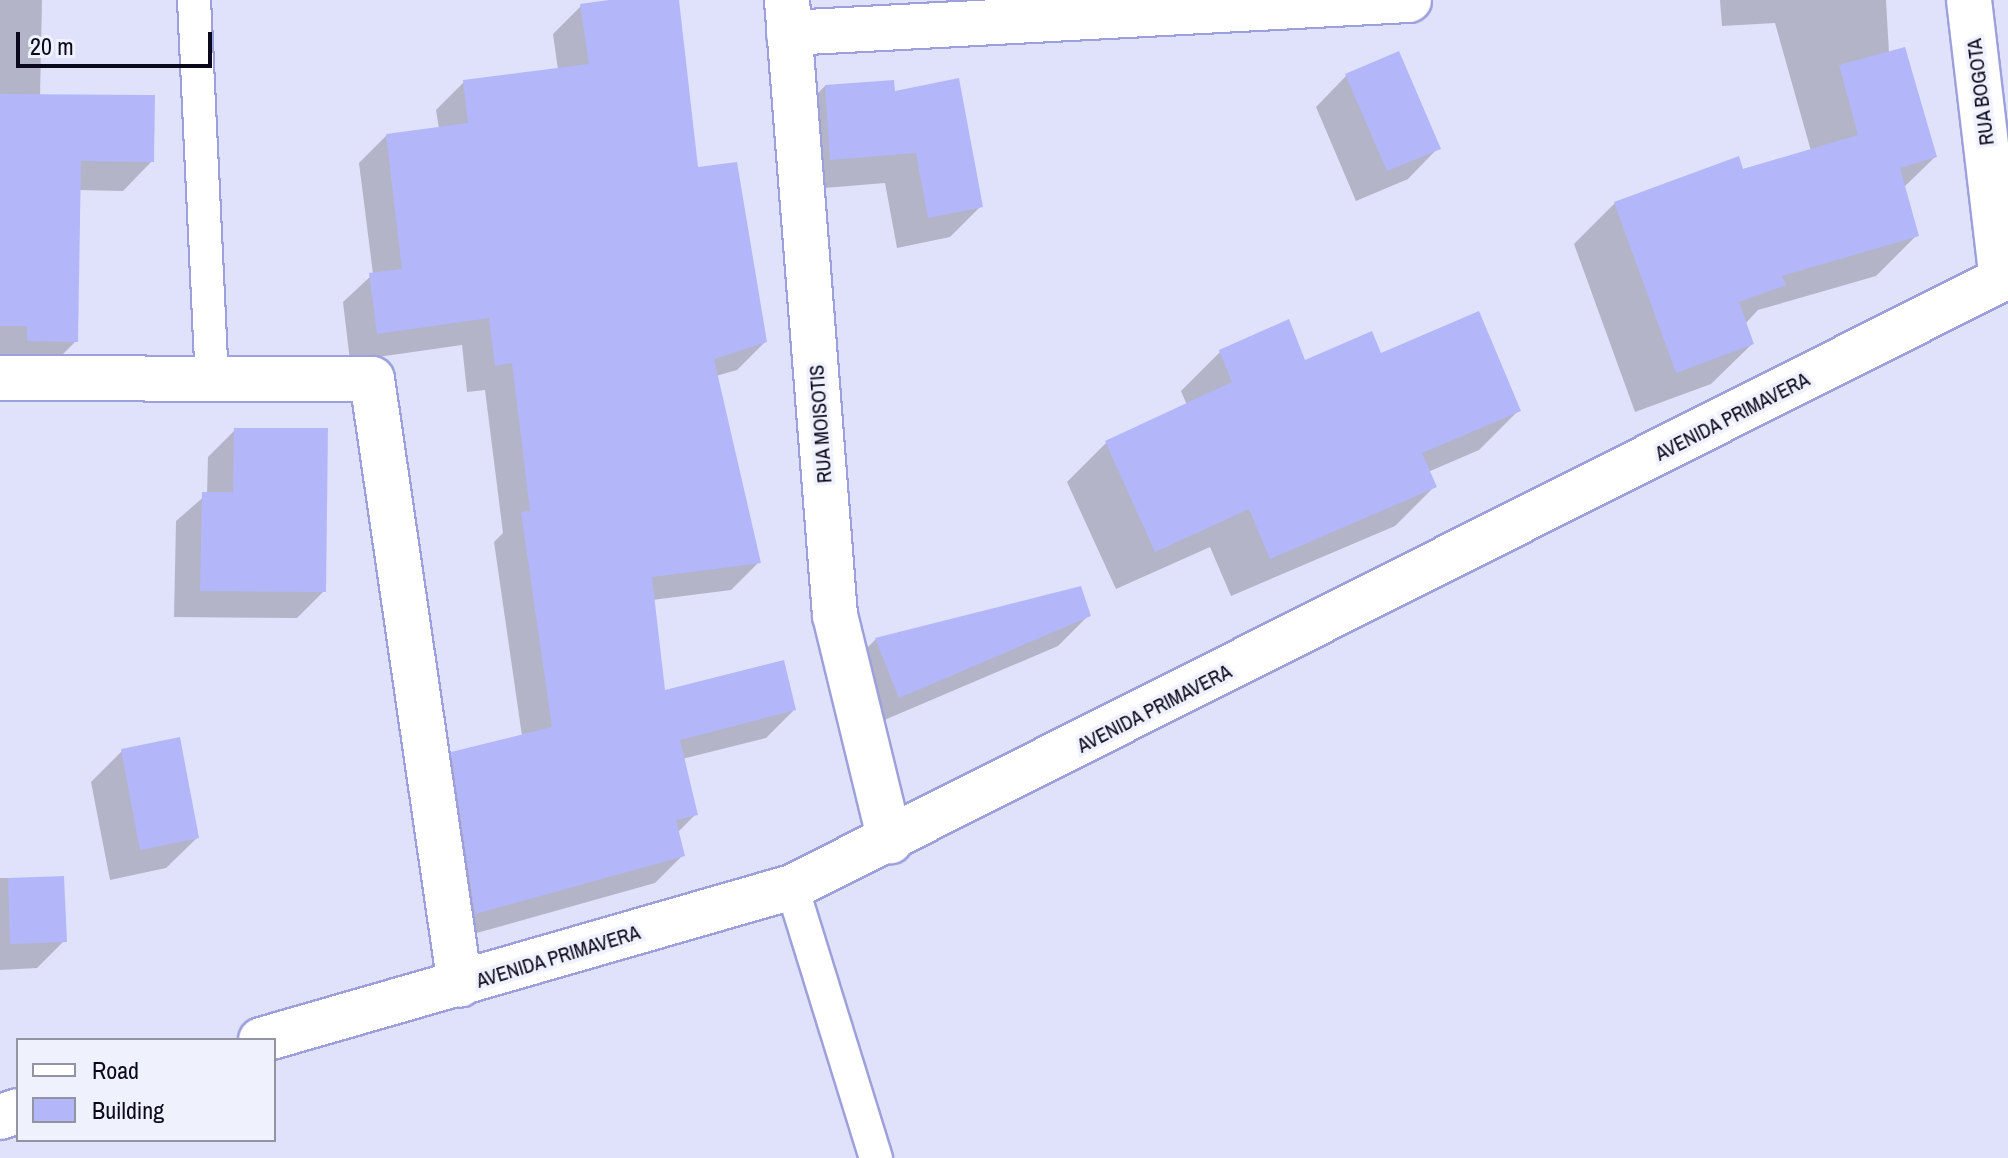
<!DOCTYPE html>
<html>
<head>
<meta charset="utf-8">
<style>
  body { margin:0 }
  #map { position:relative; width:2008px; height:1158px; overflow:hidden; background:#e0e2fb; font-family:"Archivo Narrow",sans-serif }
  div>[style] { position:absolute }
  .shadow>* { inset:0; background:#0003 }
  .building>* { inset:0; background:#b3b7f9 }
  .roads { filter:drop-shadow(2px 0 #9da0da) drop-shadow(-2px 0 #9da0da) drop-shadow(0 2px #9da0da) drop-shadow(0 -2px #9da0da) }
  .service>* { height:32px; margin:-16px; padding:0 16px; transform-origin:16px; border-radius:16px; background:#fff }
  .minor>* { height:44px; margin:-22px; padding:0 22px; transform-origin:22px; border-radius:22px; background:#fff }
  .tertiary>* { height:44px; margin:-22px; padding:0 22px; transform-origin:22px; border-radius:22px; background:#fff }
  span { translate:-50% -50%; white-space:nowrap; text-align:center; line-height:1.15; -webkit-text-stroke:7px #eff1fd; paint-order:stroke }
  .street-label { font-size:20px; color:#09081c }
  .legend { position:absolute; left:16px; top:1038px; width:260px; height:104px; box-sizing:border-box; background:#eff1fd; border:2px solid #9394a3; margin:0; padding:10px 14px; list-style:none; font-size:24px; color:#09081c }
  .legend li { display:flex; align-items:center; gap:16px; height:40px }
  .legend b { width:40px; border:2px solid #9394a3 }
  .scale { position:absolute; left:16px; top:32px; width:196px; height:36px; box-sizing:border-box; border:4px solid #09081c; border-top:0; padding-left:10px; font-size:24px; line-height:28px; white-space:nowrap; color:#09081c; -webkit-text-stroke:6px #eff1fd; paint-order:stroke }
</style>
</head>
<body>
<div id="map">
  <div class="shadow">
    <div style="clip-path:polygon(0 0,42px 0,40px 96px,152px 161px,123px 191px,78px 190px,76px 341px,46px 371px,0 370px)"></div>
    <div style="clip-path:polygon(623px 0,676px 0,696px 169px,765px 342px,737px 370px,716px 376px,759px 562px,731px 590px,652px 600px,663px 692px,794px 710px,766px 738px,682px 759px,696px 814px,677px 833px,683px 855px,655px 883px,448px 941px,425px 782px,452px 754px,522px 736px,494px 542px,503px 533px,485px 390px,467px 392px,462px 345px,350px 361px,343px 302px,373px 274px,359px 163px,386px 136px,439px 129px,436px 110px,464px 82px,558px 70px,553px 34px,581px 6px)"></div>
    <div style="clip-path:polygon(1720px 0,1886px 0,1889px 53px,1935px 157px,1903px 188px,1917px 235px,1876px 276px,1758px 310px,1745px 324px,1752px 344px,1711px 384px,1635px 412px,1574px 244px,1615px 203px,1811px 151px,1775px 23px,1722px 26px)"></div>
    <div style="clip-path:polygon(1346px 76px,1438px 148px,1408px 179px,1356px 201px,1316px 107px)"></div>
    <div style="clip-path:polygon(825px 86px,893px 94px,981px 206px,950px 237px,897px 248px,885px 183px,800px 190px,794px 117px)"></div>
    <div style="clip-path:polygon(1220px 352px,1304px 362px,1380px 356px,1518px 411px,1479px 450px,1428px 472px,1434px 487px,1395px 526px,1231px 596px,1210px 547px,1116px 589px,1067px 482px,1106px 443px,1187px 405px,1181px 391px)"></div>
    <div style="clip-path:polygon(235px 430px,324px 591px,297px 618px,174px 617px,176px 521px,207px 494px,208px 457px)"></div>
    <div style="clip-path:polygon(1089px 615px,1058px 646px,868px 727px,845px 670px,876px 639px)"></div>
    <div style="clip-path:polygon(122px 751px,197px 838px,166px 868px,110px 880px,91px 782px)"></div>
    <div style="clip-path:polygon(0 878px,62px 878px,64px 941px,37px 968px,0 970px)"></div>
  </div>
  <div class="building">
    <div style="clip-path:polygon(609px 0,679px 0,698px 167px,737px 162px,767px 342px,714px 359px,761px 563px,652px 577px,665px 690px,784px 660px,796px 710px,680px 740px,698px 815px,676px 820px,685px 856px,475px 914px,451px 752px,552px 727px,521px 512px,530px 511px,512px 363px,495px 366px,489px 318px,377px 334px,369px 273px,402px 269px,386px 134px,468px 123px,463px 80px,589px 64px,580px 4px)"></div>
    <div style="clip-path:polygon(1905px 47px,1937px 157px,1900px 168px,1919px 236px,1782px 276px,1786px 285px,1739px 302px,1754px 344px,1676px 373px,1614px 202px,1739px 156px,1743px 169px,1858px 135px,1839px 65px)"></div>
    <div style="clip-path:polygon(1399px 51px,1441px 149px,1387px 171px,1345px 74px)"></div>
    <div style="clip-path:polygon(959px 78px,983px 207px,928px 218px,916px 153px,830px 160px,825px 85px,894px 80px,895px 91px)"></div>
    <div style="clip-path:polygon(0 94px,155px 95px,154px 162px,81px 161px,78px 342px,27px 341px,27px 326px,0 326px)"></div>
    <div style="clip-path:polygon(1479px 311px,1521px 411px,1422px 453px,1437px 487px,1270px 559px,1249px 509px,1155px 552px,1105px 441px,1232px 382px,1219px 350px,1289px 319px,1305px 360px,1372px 331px,1381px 353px)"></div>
    <div style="clip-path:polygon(234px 428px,328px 428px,326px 592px,200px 591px,202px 492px,233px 492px)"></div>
    <div style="clip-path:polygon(1081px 586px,1091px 616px,899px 698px,875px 638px)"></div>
    <div style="clip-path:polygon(180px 737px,199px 838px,140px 850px,121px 749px)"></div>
    <div style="clip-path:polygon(64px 876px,67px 942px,10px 944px,8px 878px)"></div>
  </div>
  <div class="roads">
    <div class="service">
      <div style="left:194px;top:0;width:375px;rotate:87.3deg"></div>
      <div style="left:792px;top:887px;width:284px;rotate:72.8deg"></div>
    </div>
    <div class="minor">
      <div style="left:787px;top:0;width:617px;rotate:85.54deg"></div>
      <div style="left:835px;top:615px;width:233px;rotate:76.3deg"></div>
      <div style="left:1969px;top:0;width:281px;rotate:83.3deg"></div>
      <div style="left:789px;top:33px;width:621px;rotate:-3.05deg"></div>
      <div style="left:0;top:378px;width:372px;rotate:0.2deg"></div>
      <div style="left:372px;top:379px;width:612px;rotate:81.74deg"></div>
    </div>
    <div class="tertiary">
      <div style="left:261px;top:1040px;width:553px;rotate:-16.07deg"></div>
      <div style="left:792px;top:887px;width:1361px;rotate:-26.68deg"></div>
      <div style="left:0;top:1117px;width:19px;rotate:-18deg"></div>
    </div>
  </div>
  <div class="street-label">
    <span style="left:1980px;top:92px;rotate:-97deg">RUA BOGOTA</span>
    <span style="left:1732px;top:416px;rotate:-27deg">AVENIDA PRIMAVERA</span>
    <span style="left:820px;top:424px;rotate:-94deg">RUA MOISOTIS</span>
    <span style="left:1154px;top:708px;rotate:-27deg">AVENIDA PRIMAVERA</span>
    <span style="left:558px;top:956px;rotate:-17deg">AVENIDA PRIMAVERA</span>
  </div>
  <ul class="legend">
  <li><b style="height:10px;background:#fff"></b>Road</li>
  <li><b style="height:22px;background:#b3b7f9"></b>Building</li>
  </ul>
  <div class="scale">20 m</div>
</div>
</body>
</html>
